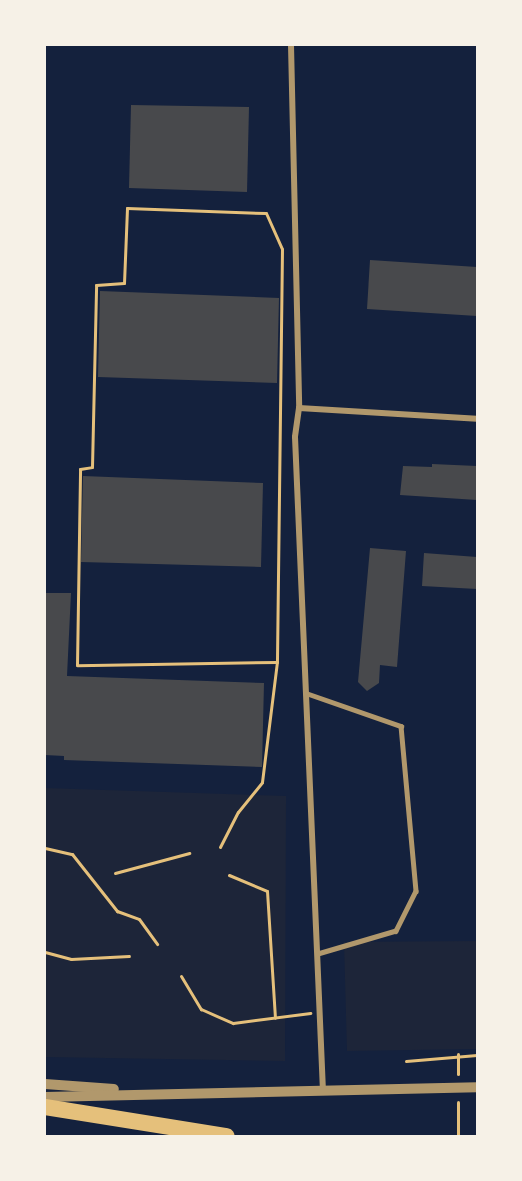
<!DOCTYPE html>
<html>
<head>
<meta charset="utf-8">
<style>
  body { margin:0 }
  #map { position:relative; width:522px; height:1181px; overflow:hidden; background:#14213d; font-family:Raleway,sans-serif }
  div>[style] { position:absolute }
  .green>* { inset:0; background:#1d2539 }
  .building>* { inset:0; background:#48494c }
  .path>* { height:3px; margin:-1.5px; padding:0 1.5px; transform-origin:1.5px; border-radius:1.5px; background:#e5c07b }
  .service>* { height:4.5px; margin:-2.25px; padding:0 2.25px; transform-origin:2.25px; border-radius:2.25px; background:#b1986c }
  .minor>* { height:6px; margin:-3px; padding:0 3px; transform-origin:3px; border-radius:3px; background:#b1986c }
  .tertiary>* { height:10px; margin:-5px; padding:0 5px; transform-origin:5px; border-radius:5px; background:#b1986c }
  .trunk>* { height:16px; margin:-8px; padding:0 8px; transform-origin:8px; border-radius:8px; background:#e5c07b }
  span { translate:-50% -50%; white-space:nowrap; text-align:center; line-height:1.15; -webkit-text-stroke:5px #f6f1e7; paint-order:stroke }
  .frame { position:absolute; inset:0; border:46px solid #f6f1e7; pointer-events:none }
</style>
</head>
<body>
<div id="map">
  <div class="green">
    <div style="clip-path:polygon(45px 788px,286px 796px,285px 1061px,45px 1057px)"></div>
    <div style="clip-path:polygon(477px 941px,477px 1049px,347px 1051px,344px 942px)"></div>
  </div>
  <div class="building">
    <div style="clip-path:polygon(131px 105px,249px 107px,247px 192px,129px 188px)"></div>
    <div style="clip-path:polygon(370px 260px,477px 267px,477px 316px,367px 309px)"></div>
    <div style="clip-path:polygon(100px 291px,279px 298px,277px 383px,98px 377px)"></div>
    <div style="clip-path:polygon(432px 464px,477px 466px,477px 500px,400px 495px,403px 466px,432px 467px)"></div>
    <div style="clip-path:polygon(83px 476px,263px 483px,261px 567px,81px 562px)"></div>
    <div style="clip-path:polygon(370px 548px,406px 551px,397px 667px,380px 665px,379px 683px,367px 691px,358px 682px)"></div>
    <div style="clip-path:polygon(424px 553px,477px 557px,477px 589px,422px 586px)"></div>
    <div style="clip-path:polygon(45px 593px,71px 593px,67px 676px,264px 683px,262px 767px,64px 760px,64px 756px,45px 755px)"></div>
  </div>
  <div class="path">
    <div style="left:127px;top:208px;width:139px;rotate:2.1deg"></div>
    <div style="left:266px;top:213px;width:39px;rotate:66deg"></div>
    <div style="left:282px;top:249px;width:413px;rotate:90.7deg"></div>
    <div style="left:277px;top:662px;width:200px;rotate:179.1deg"></div>
    <div style="left:77px;top:665px;width:196px;rotate:-89.1deg"></div>
    <div style="left:80px;top:469px;width:12px;rotate:-9deg"></div>
    <div style="left:92px;top:467px;width:182px;rotate:-88.7deg"></div>
    <div style="left:96px;top:285px;width:28px;rotate:-4deg"></div>
    <div style="left:124px;top:283px;width:75px;rotate:-87.7deg"></div>
    <div style="left:220px;top:847px;width:39px;rotate:-63deg"></div>
    <div style="left:238px;top:812px;width:38px;rotate:-51deg"></div>
    <div style="left:262px;top:782px;width:121px;rotate:-82.9deg"></div>
    <div style="left:45px;top:848px;width:28px;rotate:13deg"></div>
    <div style="left:72px;top:854px;width:73px;rotate:51.7deg"></div>
    <div style="left:117px;top:911px;width:23px;rotate:20deg"></div>
    <div style="left:139px;top:919px;width:31px;rotate:54deg"></div>
    <div style="left:115px;top:873px;width:77px;rotate:-15.1deg"></div>
    <div style="left:229px;top:875px;width:41px;rotate:22.8deg"></div>
    <div style="left:267px;top:891px;width:127px;rotate:86.4deg"></div>
    <div style="left:45px;top:952px;width:27px;rotate:15deg"></div>
    <div style="left:71px;top:959px;width:58px;rotate:-3deg"></div>
    <div style="left:181px;top:976px;width:39px;rotate:59deg"></div>
    <div style="left:201px;top:1009px;width:35px;rotate:24deg"></div>
    <div style="left:233px;top:1023px;width:78px;rotate:-7.4deg"></div>
    <div style="left:458px;top:1054px;width:20px;rotate:90deg"></div>
    <div style="left:406px;top:1061px;width:71px;rotate:-4.8deg"></div>
    <div style="left:458px;top:1102px;width:34px;rotate:90deg"></div>
  </div>
  <div class="service">
    <div style="left:306px;top:693px;width:101px;rotate:19.2deg"></div>
    <div style="left:401px;top:726px;width:166px;rotate:84.8deg"></div>
    <div style="left:416px;top:891px;width:45px;rotate:116.6deg"></div>
    <div style="left:396px;top:931px;width:81px;rotate:163.6deg"></div>
  </div>
  <div class="minor">
    <div style="left:291px;top:45px;width:363px;rotate:88.7deg"></div>
    <div style="left:299px;top:408px;width:29px;rotate:98deg"></div>
    <div style="left:295px;top:437px;width:655px;rotate:87.55deg"></div>
    <div style="left:299px;top:408px;width:178px;rotate:3.5deg"></div>
  </div>
  <div class="tertiary">
    <div style="left:45px;top:1084px;width:69px;rotate:4.1deg"></div>
    <div style="left:45px;top:1097px;width:432px;rotate:-1.3deg"></div>
  </div>
  <div class="trunk">
    <div style="left:45px;top:1107px;width:184px;rotate:9.1deg"></div>
  </div>
  <div class="frame"></div>
</div>
</body>
</html>
